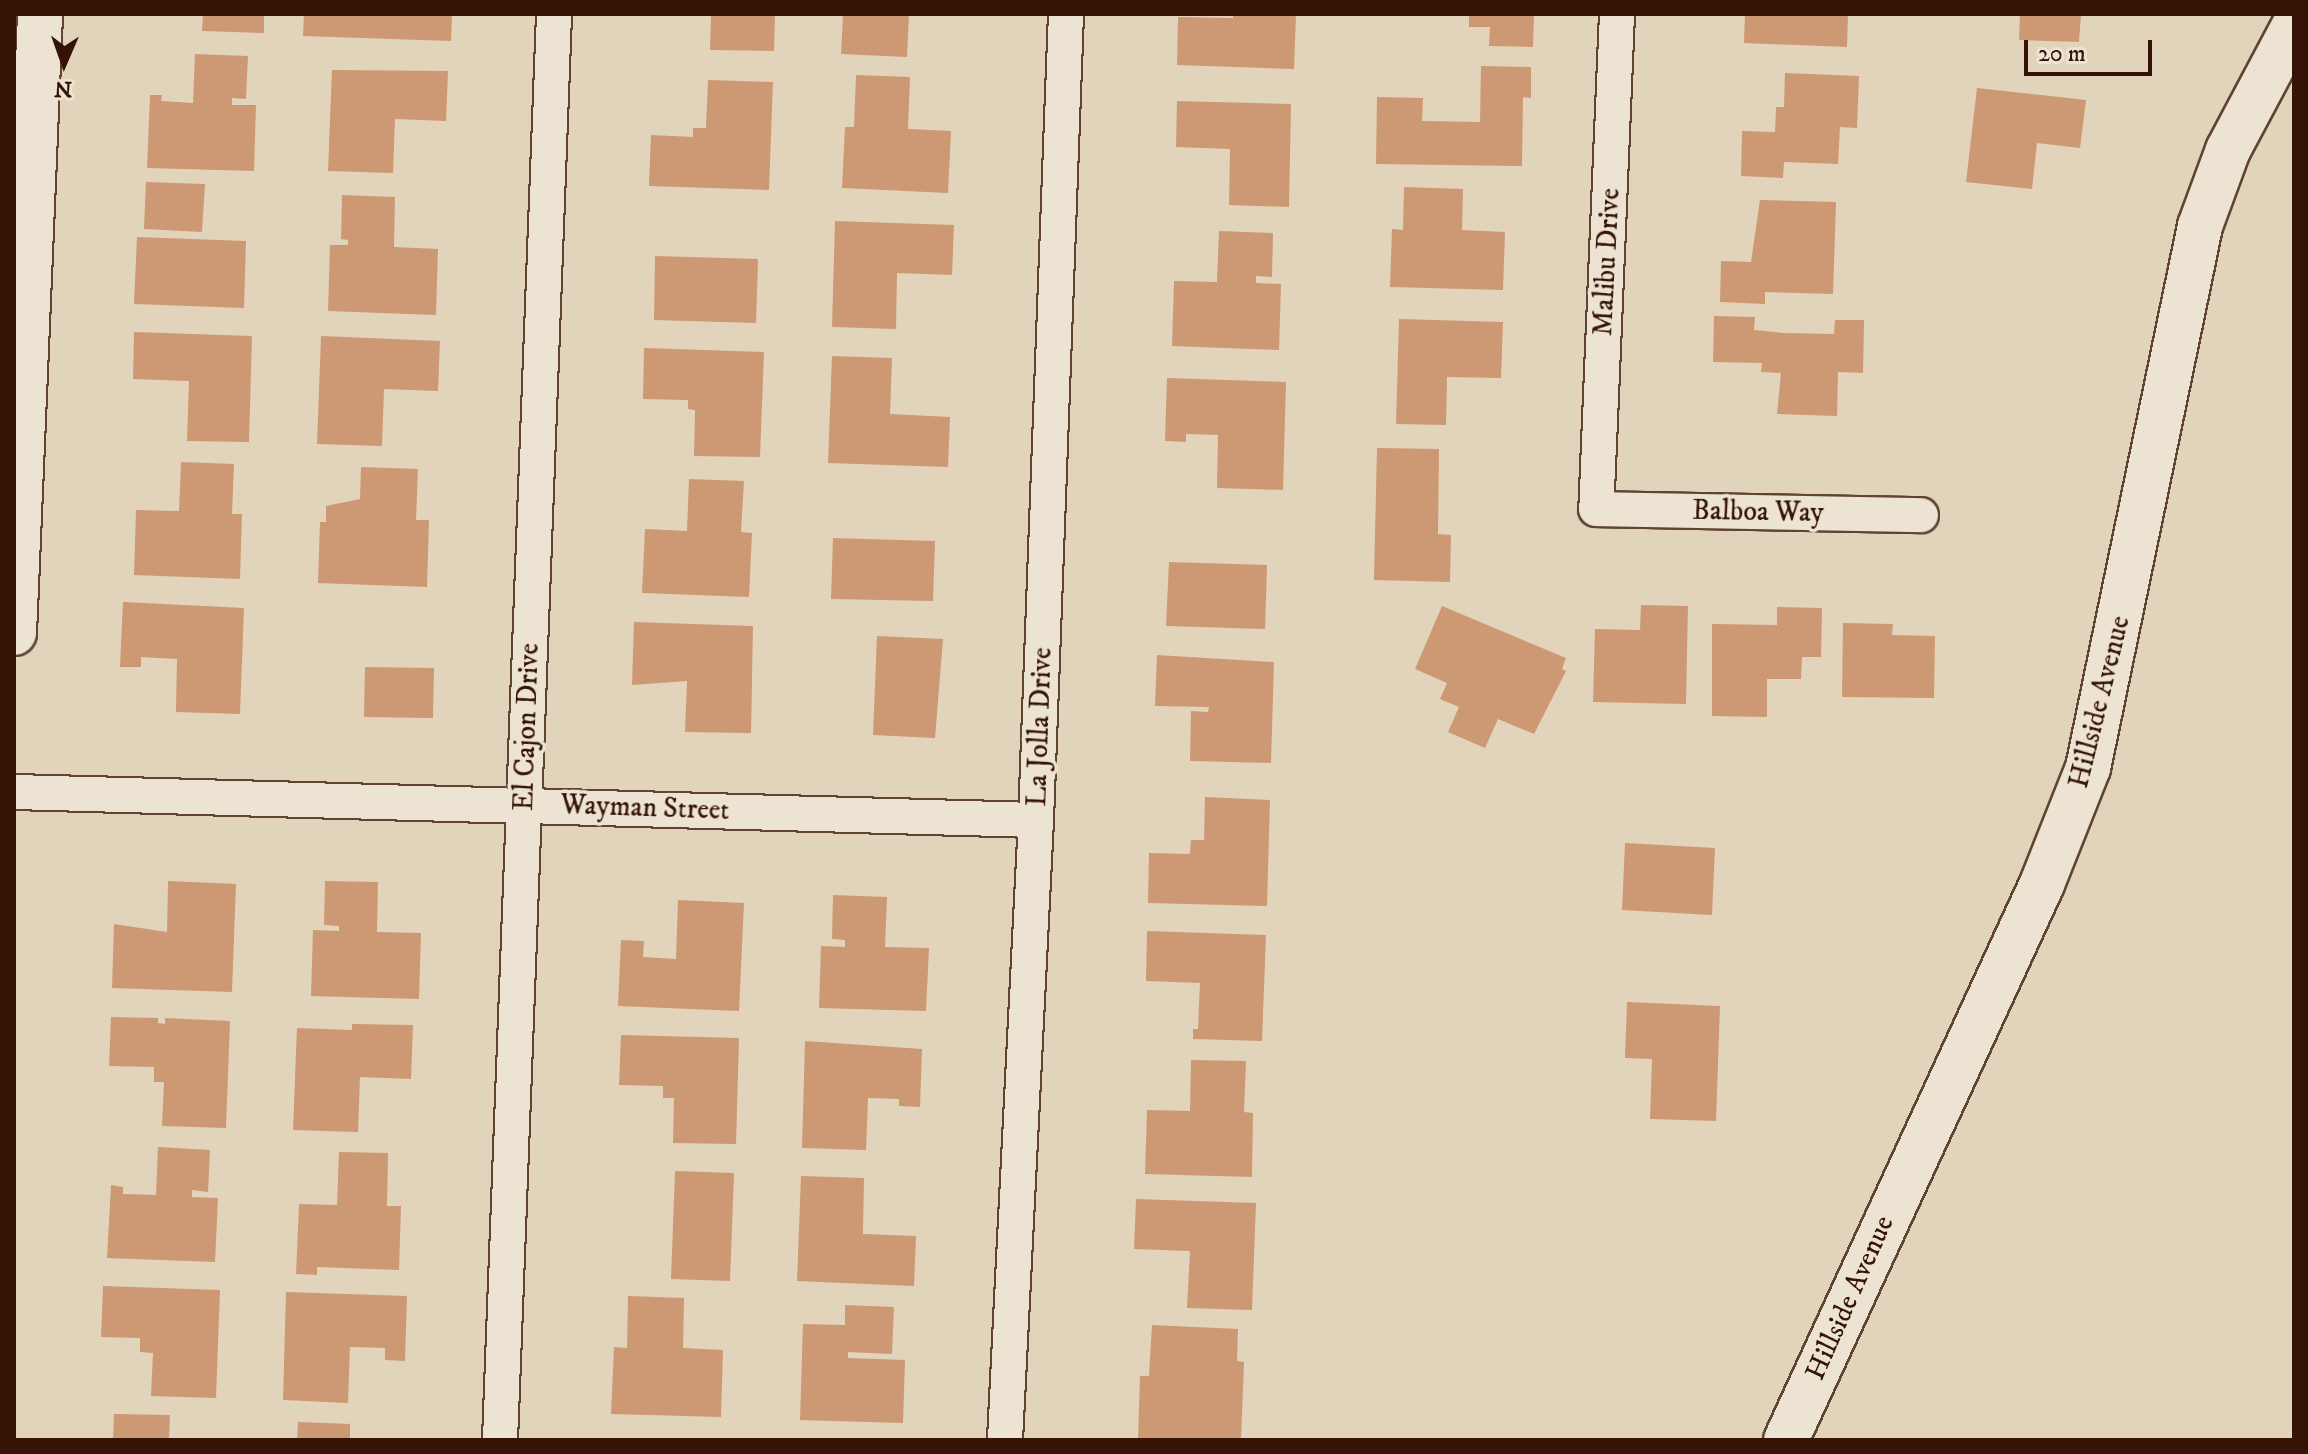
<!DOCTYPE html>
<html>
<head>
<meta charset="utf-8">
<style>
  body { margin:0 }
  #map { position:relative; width:2308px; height:1454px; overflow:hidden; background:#e2d4ba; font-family:"IM FELL DW Pica",serif }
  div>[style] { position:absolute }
  .building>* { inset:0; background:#cd9874 }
  .roads { filter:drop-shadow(2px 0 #604332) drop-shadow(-2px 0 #604332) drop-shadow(0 2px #604332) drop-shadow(0 -2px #604332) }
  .minor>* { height:34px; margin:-17px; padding:0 17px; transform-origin:17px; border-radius:17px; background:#ece3d2 }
  .tertiary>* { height:44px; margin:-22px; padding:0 22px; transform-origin:22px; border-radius:22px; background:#ece3d2 }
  span { translate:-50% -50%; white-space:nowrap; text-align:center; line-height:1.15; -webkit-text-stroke:7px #ece3d2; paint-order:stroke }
  .street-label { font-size:28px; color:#351305 }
  .frame { position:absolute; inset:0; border:16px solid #351305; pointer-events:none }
  .north { position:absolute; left:24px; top:24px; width:80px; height:80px; -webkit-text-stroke:6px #ece3d2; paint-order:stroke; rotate:182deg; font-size:22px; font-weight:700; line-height:32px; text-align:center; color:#351305 }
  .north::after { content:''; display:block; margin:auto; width:28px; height:36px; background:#351305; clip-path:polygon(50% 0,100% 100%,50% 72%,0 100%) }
  .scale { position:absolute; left:2024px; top:40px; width:128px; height:36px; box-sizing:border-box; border:4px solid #351305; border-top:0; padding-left:10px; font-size:24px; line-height:28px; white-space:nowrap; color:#351305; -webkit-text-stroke:6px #ece3d2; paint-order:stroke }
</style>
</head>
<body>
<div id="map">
  <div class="building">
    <div style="clip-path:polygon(203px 14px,264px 14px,264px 33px,202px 31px)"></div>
    <div style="clip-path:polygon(304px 14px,452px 14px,451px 41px,303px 36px)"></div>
    <div style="clip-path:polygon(711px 14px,775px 14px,774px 51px,710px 50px)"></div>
    <div style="clip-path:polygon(843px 14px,909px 14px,907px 57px,841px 54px)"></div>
    <div style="clip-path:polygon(1233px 14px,1296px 14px,1294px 69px,1177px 65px,1178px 17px,1233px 18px)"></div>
    <div style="clip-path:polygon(1469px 14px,1534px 14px,1533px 47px,1489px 46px,1490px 27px,1469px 27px)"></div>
    <div style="clip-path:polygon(1745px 14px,1848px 14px,1847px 47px,1744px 43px)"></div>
    <div style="clip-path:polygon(2020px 14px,2081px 14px,2079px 42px,2019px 40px)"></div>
    <div style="clip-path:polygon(195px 54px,248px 56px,246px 99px,232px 98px,232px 105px,256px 105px,254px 171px,147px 168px,150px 95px,162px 95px,161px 101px,193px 103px)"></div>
    <div style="clip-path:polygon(1481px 66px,1531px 67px,1531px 98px,1523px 97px,1522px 166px,1376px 164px,1377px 97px,1423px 98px,1422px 121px,1480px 122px)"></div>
    <div style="clip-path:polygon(332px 70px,448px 71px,446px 121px,395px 119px,393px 173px,328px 171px)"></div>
    <div style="clip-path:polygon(1785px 73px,1859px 76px,1857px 128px,1840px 127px,1838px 164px,1784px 162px,1783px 178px,1741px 176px,1742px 131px,1775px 132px,1776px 107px,1784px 107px)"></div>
    <div style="clip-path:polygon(856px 75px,910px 77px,908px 129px,951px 131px,948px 193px,842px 188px,845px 127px,854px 127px)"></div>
    <div style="clip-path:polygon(708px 80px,773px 82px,769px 190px,649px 186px,651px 135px,693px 137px,693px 128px,706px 128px)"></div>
    <div style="clip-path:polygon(1977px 88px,2086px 100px,2080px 148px,2037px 143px,2032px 189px,1966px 182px)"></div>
    <div style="clip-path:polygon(1177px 101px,1291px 104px,1289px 207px,1229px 205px,1230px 149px,1176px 147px)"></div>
    <div style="clip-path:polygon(146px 182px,205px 184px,202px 232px,144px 229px)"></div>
    <div style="clip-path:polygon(1404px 187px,1463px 189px,1462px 230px,1505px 232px,1503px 290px,1390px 287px,1392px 229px,1403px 230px)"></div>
    <div style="clip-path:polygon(342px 195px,395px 197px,394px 247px,438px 249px,436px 315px,328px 311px,330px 245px,348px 245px,348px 240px,341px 239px)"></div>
    <div style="clip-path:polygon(1760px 200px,1836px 202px,1833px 294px,1765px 292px,1765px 304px,1720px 302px,1721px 261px,1751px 262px)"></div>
    <div style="clip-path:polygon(835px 221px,954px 225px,952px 275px,897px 273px,896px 329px,832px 327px)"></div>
    <div style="clip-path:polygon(1219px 231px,1273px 233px,1272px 277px,1256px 276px,1256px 283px,1281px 284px,1279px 350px,1172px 346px,1174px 281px,1217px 282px)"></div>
    <div style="clip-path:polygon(137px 237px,246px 241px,244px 308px,134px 304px)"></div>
    <div style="clip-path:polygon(655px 256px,758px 259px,756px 323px,654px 320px)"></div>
    <div style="clip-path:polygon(1714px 316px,1755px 317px,1754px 330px,1784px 333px,1834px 334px,1835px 320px,1864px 320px,1863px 373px,1838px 372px,1837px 416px,1777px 414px,1781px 373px,1761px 372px,1762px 363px,1713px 362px)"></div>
    <div style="clip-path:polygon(1399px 319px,1503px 322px,1501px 378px,1447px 377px,1446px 425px,1396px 424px)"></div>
    <div style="clip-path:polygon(134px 332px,252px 336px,249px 442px,187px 441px,189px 381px,133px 379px)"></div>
    <div style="clip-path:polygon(321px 336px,440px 341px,438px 391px,384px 389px,382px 446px,317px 444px)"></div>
    <div style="clip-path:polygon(644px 348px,764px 352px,760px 457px,694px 456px,695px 410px,688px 409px,688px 400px,643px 399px)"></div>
    <div style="clip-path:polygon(832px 356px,892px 358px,890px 414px,950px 417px,948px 467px,828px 463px)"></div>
    <div style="clip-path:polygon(1167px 378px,1286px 382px,1283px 490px,1217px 488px,1218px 435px,1186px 434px,1186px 442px,1165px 441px)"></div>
    <div style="clip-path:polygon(1377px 448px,1439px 449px,1438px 534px,1451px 535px,1450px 582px,1374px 580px)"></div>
    <div style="clip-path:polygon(181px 462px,234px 464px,232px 514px,242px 514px,240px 579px,134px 575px,136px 510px,179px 511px)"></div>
    <div style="clip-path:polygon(361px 467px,418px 469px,416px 520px,429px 520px,427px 587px,318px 583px,320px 522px,326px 522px,326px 506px,360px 499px)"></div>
    <div style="clip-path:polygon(689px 479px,744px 481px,741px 532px,752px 533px,749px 597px,642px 593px,645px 529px,687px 531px)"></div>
    <div style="clip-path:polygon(833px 538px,935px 541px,933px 601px,831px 599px)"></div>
    <div style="clip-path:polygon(1169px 562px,1267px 565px,1265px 629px,1166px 626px)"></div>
    <div style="clip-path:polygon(123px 602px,244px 608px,240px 714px,176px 712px,177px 659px,141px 657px,141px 667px,120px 667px)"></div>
    <div style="clip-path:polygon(1641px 605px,1688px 606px,1686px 704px,1593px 702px,1595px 629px,1640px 630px)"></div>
    <div style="clip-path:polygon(1442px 606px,1566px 658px,1562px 669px,1566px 671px,1534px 734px,1498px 719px,1485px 748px,1448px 732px,1459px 707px,1440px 699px,1447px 683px,1415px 669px)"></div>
    <div style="clip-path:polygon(1777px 607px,1822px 608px,1821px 657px,1802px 657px,1801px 679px,1767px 679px,1767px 717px,1712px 716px,1712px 624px,1777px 625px)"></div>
    <div style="clip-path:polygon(634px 622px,753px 626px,751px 733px,685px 732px,687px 681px,632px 685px)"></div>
    <div style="clip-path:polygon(1843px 623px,1893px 624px,1892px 635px,1935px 636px,1934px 698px,1842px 697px)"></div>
    <div style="clip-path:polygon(877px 636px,943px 639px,935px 738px,873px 735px)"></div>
    <div style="clip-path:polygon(1157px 655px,1274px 662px,1271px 763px,1190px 761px,1191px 711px,1208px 712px,1209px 707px,1155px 706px)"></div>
    <div style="clip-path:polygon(365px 667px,434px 668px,433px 718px,364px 717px)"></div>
    <div style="clip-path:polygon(1205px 797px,1270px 800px,1267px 906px,1148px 903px,1149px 853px,1190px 854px,1191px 840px,1204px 840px)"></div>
    <div style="clip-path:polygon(1625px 843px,1715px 848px,1712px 915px,1622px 910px)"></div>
    <div style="clip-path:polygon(168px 881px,236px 884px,232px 992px,112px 988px,114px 924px,167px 932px)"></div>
    <div style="clip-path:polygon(325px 881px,378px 882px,377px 932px,421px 933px,419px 999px,311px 996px,313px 930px,339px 931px,339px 926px,324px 925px)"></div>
    <div style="clip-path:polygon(833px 895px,887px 897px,885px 947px,929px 948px,926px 1011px,819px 1008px,821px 946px,845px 947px,845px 940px,832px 939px)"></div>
    <div style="clip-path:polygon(678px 900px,744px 903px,739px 1011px,618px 1006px,621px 940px,644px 941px,643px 957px,676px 959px)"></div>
    <div style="clip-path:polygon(1147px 931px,1266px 935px,1262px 1041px,1193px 1039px,1193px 1029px,1198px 1029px,1200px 983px,1146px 981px)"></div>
    <div style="clip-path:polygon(1627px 1002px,1720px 1006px,1716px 1121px,1650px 1119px,1652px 1059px,1625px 1058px)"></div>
    <div style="clip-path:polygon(111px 1017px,158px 1018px,158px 1023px,165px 1024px,165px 1018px,230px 1021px,226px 1128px,162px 1126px,164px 1082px,154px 1082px,154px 1067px,109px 1066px)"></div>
    <div style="clip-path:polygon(352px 1024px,413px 1025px,411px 1079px,360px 1077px,358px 1132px,293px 1130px,297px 1028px,352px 1030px)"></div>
    <div style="clip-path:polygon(621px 1035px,739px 1038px,736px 1144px,673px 1143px,674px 1098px,663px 1098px,663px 1086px,619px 1085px)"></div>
    <div style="clip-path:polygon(805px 1041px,922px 1049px,920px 1107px,899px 1106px,899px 1099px,868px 1098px,866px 1150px,802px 1148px)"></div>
    <div style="clip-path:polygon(1191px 1060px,1246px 1061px,1244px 1112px,1253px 1113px,1252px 1177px,1145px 1174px,1147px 1110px,1190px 1111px)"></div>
    <div style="clip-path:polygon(158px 1147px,210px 1150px,208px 1192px,192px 1190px,192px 1197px,218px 1198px,215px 1262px,107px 1258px,111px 1185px,123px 1187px,123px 1194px,156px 1195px)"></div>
    <div style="clip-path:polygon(339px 1152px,388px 1153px,387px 1206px,401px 1206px,399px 1270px,317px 1267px,317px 1275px,296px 1274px,299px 1204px,337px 1205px)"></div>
    <div style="clip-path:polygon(675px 1171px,734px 1173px,730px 1281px,671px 1279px)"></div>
    <div style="clip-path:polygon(801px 1176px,864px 1178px,863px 1234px,916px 1236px,914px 1286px,797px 1281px)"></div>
    <div style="clip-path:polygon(1136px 1199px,1256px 1203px,1252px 1310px,1187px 1308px,1190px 1251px,1134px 1249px)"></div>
    <div style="clip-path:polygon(103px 1286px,220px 1290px,216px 1398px,151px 1396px,153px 1353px,140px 1352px,140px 1338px,101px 1337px)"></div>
    <div style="clip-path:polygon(286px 1292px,407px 1296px,405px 1361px,385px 1360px,385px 1348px,350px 1347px,348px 1403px,283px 1400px)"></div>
    <div style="clip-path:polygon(628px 1296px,684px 1298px,683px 1348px,723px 1350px,721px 1417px,611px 1414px,614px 1347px,627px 1348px)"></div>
    <div style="clip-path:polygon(845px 1305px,894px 1307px,892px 1354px,848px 1352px,848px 1358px,905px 1360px,903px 1423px,800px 1420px,803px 1324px,845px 1325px)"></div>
    <div style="clip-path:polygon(1152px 1325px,1238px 1329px,1237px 1361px,1244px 1362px,1241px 1440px,1138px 1439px,1140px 1376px,1149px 1376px)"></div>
    <div style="clip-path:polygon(114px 1414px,170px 1415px,169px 1440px,113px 1440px)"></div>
    <div style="clip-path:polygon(298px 1422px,350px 1424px,350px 1440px,297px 1440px)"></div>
  </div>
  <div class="roads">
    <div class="minor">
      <div style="left:1617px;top:14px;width:495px;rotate:92.4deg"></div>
      <div style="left:1596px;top:509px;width:325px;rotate:1.1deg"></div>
      <div style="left:14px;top:792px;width:1022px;rotate:1.57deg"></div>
      <div style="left:500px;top:1440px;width:1427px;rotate:-87.83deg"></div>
      <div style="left:1005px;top:1440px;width:621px;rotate:-87.14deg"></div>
      <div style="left:1036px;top:820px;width:807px;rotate:-87.87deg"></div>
    </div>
    <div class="tertiary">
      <div style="left:14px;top:633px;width:620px;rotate:-87.59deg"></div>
      <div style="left:1786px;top:1440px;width:612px;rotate:-65.28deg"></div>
      <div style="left:2042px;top:884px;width:125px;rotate:-68.4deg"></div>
      <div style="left:2088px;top:768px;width:553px;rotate:-78.32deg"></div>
      <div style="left:2200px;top:226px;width:81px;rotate:-69.8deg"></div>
      <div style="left:2228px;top:150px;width:140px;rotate:-62deg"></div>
    </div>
  </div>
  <div class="street-label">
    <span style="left:1607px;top:262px;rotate:-87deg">Malibu Drive</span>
    <span style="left:1758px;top:512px;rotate:1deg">Balboa Way</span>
    <span style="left:2100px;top:702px;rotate:-76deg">Hillside Avenue</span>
    <span style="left:527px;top:727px;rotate:-88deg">El Cajon Drive</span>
    <span style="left:1040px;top:727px;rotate:-88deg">La Jolla Drive</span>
    <span style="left:645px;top:808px;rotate:2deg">Wayman Street</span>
    <span style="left:1850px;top:1298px;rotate:-66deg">Hillside Avenue</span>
  </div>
  <div class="frame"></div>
  <div class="north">N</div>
  <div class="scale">20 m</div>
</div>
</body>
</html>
